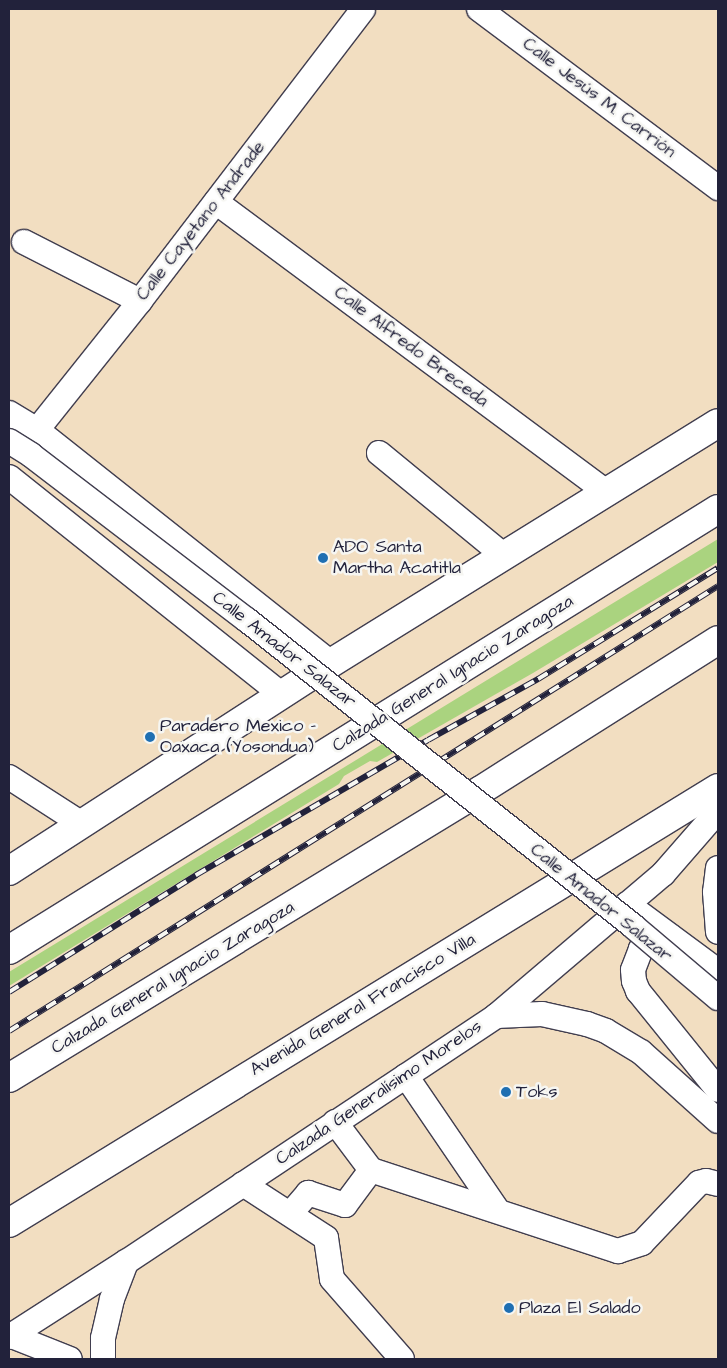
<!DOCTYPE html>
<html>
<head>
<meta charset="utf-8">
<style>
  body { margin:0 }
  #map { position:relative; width:727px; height:1368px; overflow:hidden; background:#f2dec1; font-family:"Architects Daughter",sans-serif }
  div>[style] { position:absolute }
  .green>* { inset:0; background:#aad37f }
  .roads { filter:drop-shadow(1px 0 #413e4f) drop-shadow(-1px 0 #413e4f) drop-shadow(0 1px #413e4f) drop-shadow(0 -1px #413e4f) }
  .minor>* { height:24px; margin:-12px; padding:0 12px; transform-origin:12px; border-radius:12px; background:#fff }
  .major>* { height:28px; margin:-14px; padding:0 14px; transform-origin:14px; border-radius:14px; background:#fff }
  .highway>* { height:28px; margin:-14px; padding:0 14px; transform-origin:14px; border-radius:14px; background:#fff }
  .rail>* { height:5.5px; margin-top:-2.75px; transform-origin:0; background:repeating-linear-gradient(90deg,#f6f6f2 0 11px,#22223b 0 22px); box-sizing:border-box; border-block:1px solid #22223b }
  .bridges { filter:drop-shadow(1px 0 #413e4f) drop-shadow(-1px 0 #413e4f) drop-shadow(0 1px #413e4f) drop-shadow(0 -1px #413e4f) }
  .minor-bridge>* { height:24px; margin:-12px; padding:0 12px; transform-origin:12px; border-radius:12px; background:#fff }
  .dots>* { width:14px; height:14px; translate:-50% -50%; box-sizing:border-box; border:2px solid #f6f6f2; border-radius:50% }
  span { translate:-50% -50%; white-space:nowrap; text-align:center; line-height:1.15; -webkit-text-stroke:5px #f6f6f2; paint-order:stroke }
  .street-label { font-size:18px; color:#22223b }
  .poi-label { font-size:18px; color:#22223b }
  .left { translate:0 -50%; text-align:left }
  .frame { position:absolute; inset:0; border:10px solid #22223b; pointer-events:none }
</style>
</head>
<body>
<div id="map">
  <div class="green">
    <div style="clip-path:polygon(718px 539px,718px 562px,533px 673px,377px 762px,370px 761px,344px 776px,339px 784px,9px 986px,9px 972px)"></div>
  </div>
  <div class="roads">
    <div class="minor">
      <div style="left:479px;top:9px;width:299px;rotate:36.8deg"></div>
      <div style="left:216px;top:202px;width:486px;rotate:36.6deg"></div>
      <div style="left:24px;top:242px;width:130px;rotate:27deg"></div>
      <div style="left:9px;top:413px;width:33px;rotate:31deg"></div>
      <div style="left:37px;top:430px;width:375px;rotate:38.4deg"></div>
      <div style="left:37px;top:430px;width:165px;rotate:-51.4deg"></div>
      <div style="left:140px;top:301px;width:367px;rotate:-52.6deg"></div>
      <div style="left:379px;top:453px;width:161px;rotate:39.4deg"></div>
      <div style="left:9px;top:477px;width:349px;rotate:38.6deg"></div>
      <div style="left:9px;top:777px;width:87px;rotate:32.8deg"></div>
      <div style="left:718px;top:868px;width:24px;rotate:97deg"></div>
      <div style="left:715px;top:892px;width:40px;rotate:85.7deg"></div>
      <div style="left:627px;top:904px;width:113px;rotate:36.4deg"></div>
      <div style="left:670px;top:936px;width:11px;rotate:175deg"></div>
      <div style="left:659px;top:937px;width:22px;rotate:146deg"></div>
      <div style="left:641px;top:949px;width:22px;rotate:111deg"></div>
      <div style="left:633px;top:970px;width:11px;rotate:85deg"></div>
      <div style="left:634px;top:981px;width:11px;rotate:68deg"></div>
      <div style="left:638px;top:991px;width:127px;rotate:51.1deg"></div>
      <div style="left:496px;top:1016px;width:46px;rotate:-2.5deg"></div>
      <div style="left:542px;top:1014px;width:46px;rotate:12.5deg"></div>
      <div style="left:587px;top:1024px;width:20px;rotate:20deg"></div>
      <div style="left:606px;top:1031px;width:41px;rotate:31deg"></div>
      <div style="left:641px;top:1052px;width:103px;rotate:41.9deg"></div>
      <div style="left:406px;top:1076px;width:163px;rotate:55.7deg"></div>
      <div style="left:335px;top:1122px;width:60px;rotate:53.1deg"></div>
      <div style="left:371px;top:1170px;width:260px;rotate:18.2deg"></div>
      <div style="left:618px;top:1251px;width:25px;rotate:-18deg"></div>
      <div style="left:642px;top:1243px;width:83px;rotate:-46.5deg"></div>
      <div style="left:699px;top:1183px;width:7px;rotate:-16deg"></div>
      <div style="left:706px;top:1181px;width:12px;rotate:14deg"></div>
      <div style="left:243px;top:1184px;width:99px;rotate:33deg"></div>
      <div style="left:326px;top:1238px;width:41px;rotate:81.7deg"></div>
      <div style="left:332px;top:1279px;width:106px;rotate:48.8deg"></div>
      <div style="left:290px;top:1214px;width:28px;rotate:-49deg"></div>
      <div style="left:308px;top:1193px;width:39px;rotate:18deg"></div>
      <div style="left:345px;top:1205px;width:44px;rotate:-53.4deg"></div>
      <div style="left:12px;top:1336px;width:62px;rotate:21.6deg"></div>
      <div style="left:9px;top:1337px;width:139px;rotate:-32.7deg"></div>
      <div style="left:126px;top:1262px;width:444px;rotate:-33.6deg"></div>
      <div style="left:496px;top:1016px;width:219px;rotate:-40.4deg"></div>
      <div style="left:663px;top:874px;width:84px;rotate:-48.9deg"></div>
      <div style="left:103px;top:1359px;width:21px;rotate:-90deg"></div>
      <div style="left:103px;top:1338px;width:40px;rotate:-77deg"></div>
      <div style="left:112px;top:1299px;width:40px;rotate:-69deg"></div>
    </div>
    <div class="major">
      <div style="left:9px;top:871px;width:383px;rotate:-32.9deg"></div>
      <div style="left:331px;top:663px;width:455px;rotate:-31.8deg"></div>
      <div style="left:9px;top:1223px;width:832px;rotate:-31.53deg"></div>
    </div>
    <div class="highway">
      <div style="left:9px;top:950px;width:835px;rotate:-31.88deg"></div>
      <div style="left:9px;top:1078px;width:553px;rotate:-31.39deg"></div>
      <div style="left:481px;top:790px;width:280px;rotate:-32.3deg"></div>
    </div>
  </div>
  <div class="rail">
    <div style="left:9px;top:992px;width:221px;rotate:-32deg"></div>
    <div style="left:196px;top:875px;width:268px;rotate:-30.2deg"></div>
    <div style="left:428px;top:740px;width:126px;rotate:-29deg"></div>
    <div style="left:538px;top:679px;width:211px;rotate:-31.7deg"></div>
    <div style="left:9px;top:1031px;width:837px;rotate:-32.11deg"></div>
  </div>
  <div class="bridges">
    <div class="minor-bridge">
      <div style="left:9px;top:441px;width:26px;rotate:32deg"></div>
      <div style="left:31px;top:455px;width:272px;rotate:37.4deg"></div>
      <div style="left:247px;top:620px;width:494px;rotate:38.4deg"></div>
      <div style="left:634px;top:927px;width:110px;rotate:40.2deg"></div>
    </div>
  </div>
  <div class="dots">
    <div style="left:323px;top:558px;background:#1f6fb2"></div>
    <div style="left:150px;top:737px;background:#1f6fb2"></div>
    <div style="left:506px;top:1092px;background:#1f6fb2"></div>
    <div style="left:509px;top:1308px;background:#1f6fb2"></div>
  </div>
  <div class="street-label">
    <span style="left:599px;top:98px;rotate:37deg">Calle Jesús M. Carrión</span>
    <span style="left:201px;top:221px;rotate:-52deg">Calle Cayetano Andrade</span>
    <span style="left:411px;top:347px;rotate:37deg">Calle Alfredo Breceda</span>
    <span style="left:284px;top:650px;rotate:38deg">Calle Amador Salazar</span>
    <span style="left:453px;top:674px;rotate:-32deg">Calzada General Ignacio Zaragoza</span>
    <span style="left:601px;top:903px;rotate:39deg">Calle Amador Salazar</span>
    <span style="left:173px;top:978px;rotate:-31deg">Calzada General Ignacio Zaragoza</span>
    <span style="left:363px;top:1005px;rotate:-31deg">Avenida General Francisco Villa</span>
    <span style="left:379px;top:1093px;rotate:-34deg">Calzada Generalísimo Morelos</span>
  </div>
  <div class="poi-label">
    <span class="left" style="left:333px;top:558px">ADO Santa<br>Martha Acatitla</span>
    <span class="left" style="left:160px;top:737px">Paradero Mexico -<br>Oaxaca (Yosondua)</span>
    <span class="left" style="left:516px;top:1092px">Toks</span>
    <span class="left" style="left:519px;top:1308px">Plaza El Salado</span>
  </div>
  <div class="frame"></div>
</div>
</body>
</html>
